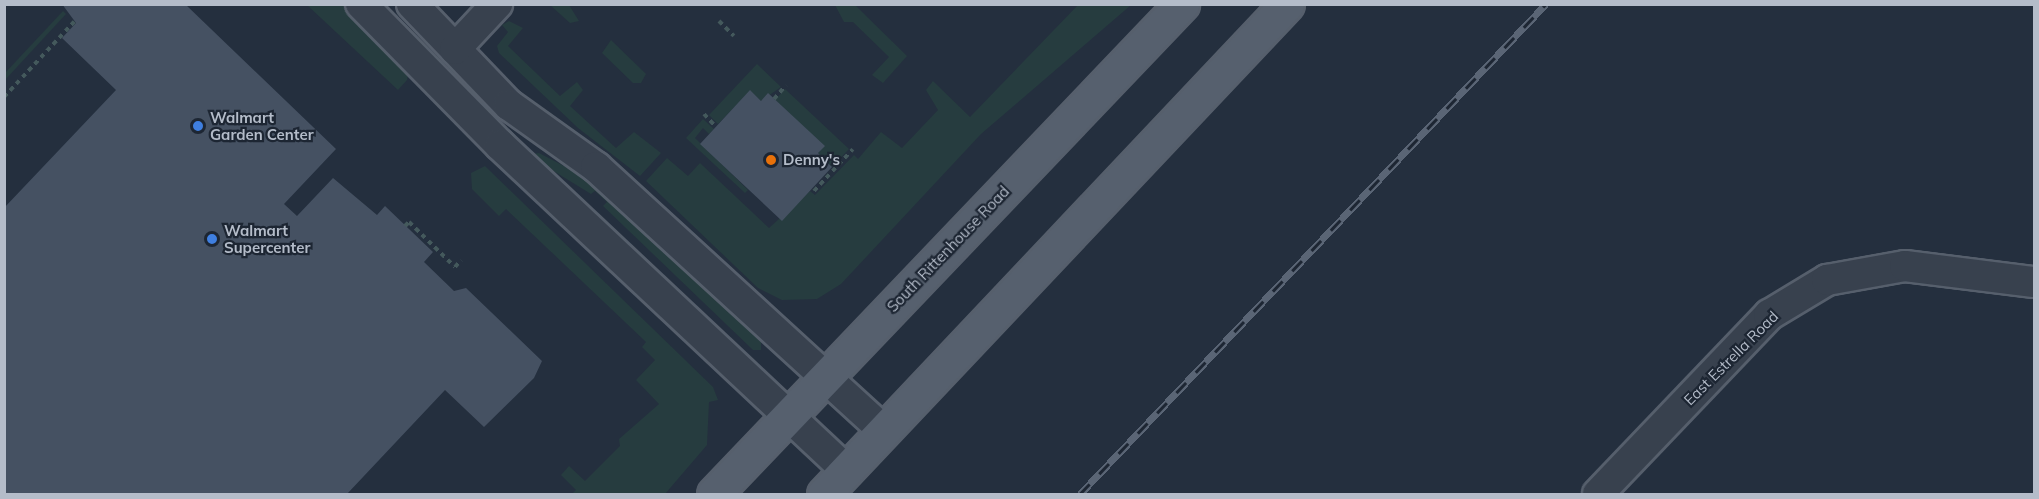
<!DOCTYPE html>
<html>
<head>
<meta charset="utf-8">
<style>
  body { margin:0 }
  #map { position:relative; width:2039px; height:499px; overflow:hidden; background:#242f3e; font-family:Mulish,sans-serif }
  div>[style] { position:absolute }
  .green>* { inset:0; background:#263c3f }
  .building>* { inset:0; background:#455162 }
  .path>* { height:4px; margin-top:-2px; transform-origin:0; background:repeating-linear-gradient(90deg,#44595c 0 4.5px,transparent 0 9px) }
  .roads { filter:drop-shadow(2px 0 #565f6c) drop-shadow(-2px 0 #565f6c) drop-shadow(0 2px #565f6c) drop-shadow(0 -2px #565f6c) }
  .minor>* { height:30px; margin:-15px; padding:0 15px; transform-origin:15px; border-radius:15px; background:#38414e }
  .major>* { height:33px; margin:-16.5px; padding:0 16.5px; transform-origin:16.5px; border-radius:16.5px; background:#56606e }
  .rail>* { height:7px; margin-top:-3.5px; transform-origin:0; background:repeating-linear-gradient(90deg,#1d2633 0 14px,#5a6575 0 28px); box-sizing:border-box; border-block:2px solid #5a6575 }
  .dots>* { width:16px; height:16px; translate:-50% -50%; box-sizing:border-box; border:3px solid #1d2633; border-radius:50% }
  span { translate:-50% -50%; white-space:nowrap; text-align:center; line-height:1.15; -webkit-text-stroke:4.5px #1d2633; paint-order:stroke }
  .poi-label { font-size:15px; color:#b4bcc9; font-weight:700 }
  .left { translate:0 -50%; text-align:left }
  .street-label { font-size:15px; color:#b4bcc9 }
  .frame { position:absolute; inset:0; border:6px solid #b4bcc9; pointer-events:none }
</style>
</head>
<body>
<div id="map">
  <div class="green">
    <div style="clip-path:polygon(307px 5px,347px 5px,409px 71px,407px 80px,398px 90px)"></div>
    <div style="clip-path:polygon(550px 5px,569px 5px,579px 21px,570px 23px)"></div>
    <div style="clip-path:polygon(835px 5px,855px 5px,907px 56px,883px 83px,872px 75px,889px 57px,853px 22px,844px 22px)"></div>
    <div style="clip-path:polygon(1078px 5px,1131px 5px,981px 134px,841px 284px,817px 299px,782px 300px,758px 288px,646px 181px,667px 158px,688px 176px,700px 163px,769px 228px,810px 191px,815px 195px,854px 155px,858px 159px,881px 132px,902px 148px,938px 110px,926px 90px,933px 81px,970px 117px)"></div>
    <div style="clip-path:polygon(63px 11px,66px 14px,5px 80px,5px 73px)"></div>
    <div style="clip-path:polygon(509px 21px,523px 28px,508px 46px,560px 96px,577px 82px,583px 90px,570px 106px,616px 148px,634px 132px,661px 153px,640px 176px,578px 128px,499px 53px,497px 46px,508px 32px,502px 25px)"></div>
    <div style="clip-path:polygon(611px 40px,646px 74px,641px 83px,633px 83px,602px 53px)"></div>
    <div style="clip-path:polygon(757px 64px,781px 87px,761px 101px,750px 91px,718px 124px,709px 115px)"></div>
    <div style="clip-path:polygon(785px 89px,849px 149px,832px 167px,818px 153px,824px 146px,775px 100px)"></div>
    <div style="clip-path:polygon(703px 119px,714px 129px,709px 134px,703px 128px,695px 138px,748px 190px,745px 193px,686px 138px)"></div>
    <div style="clip-path:polygon(539px 153px,591px 180px,761px 342px,761px 350px,753px 350px,603px 206px,607px 202px,595px 191px,591px 194px,534px 159px,532px 154px)"></div>
    <div style="clip-path:polygon(485px 166px,713px 387px,718px 400px,709px 402px,707px 445px,665px 494px,572px 494px,576px 490px,561px 475px,569px 466px,585px 481px,620px 446px,619px 439px,659px 404px,636px 380px,655px 360px,642px 347px,646px 342px,506px 209px,499px 216px,472px 189px,471px 173px)"></div>
  </div>
  <div class="building">
    <div style="clip-path:polygon(62px 4px,185px 4px,336px 149px,284px 204px,297px 216px,333px 178px,377px 215px,385px 206px,433px 252px,424px 262px,454px 291px,466px 288px,542px 361px,534px 378px,484px 427px,445px 390px,347px 494px,4px 494px,4px 208px,116px 90px,62px 38px,76px 23px)"></div>
    <div style="clip-path:polygon(750px 90px,761px 101px,768px 93px,825px 146px,818px 153px,832px 167px,782px 221px,700px 144px)"></div>
  </div>
  <div class="path">
    <div style="left:719px;top:21px;width:21px;rotate:45deg"></div>
    <div style="left:4px;top:97px;width:103px;rotate:-47deg"></div>
    <div style="left:774px;top:99px;width:18px;rotate:-49deg"></div>
    <div style="left:704px;top:114px;width:18px;rotate:47deg"></div>
    <div style="left:814px;top:191px;width:57px;rotate:-47.1deg"></div>
    <div style="left:405px;top:226px;width:6px;rotate:-45deg"></div>
    <div style="left:409px;top:222px;width:64px;rotate:44.4deg"></div>
    <div style="left:455px;top:267px;width:9px;rotate:-49deg"></div>
  </div>
  <div class="roads">
    <div class="minor">
      <div style="left:361px;top:4px;width:198px;rotate:45.4deg"></div>
      <div style="left:500px;top:145px;width:476px;rotate:43.2deg"></div>
      <div style="left:412px;top:4px;width:140px;rotate:46.2deg"></div>
      <div style="left:509px;top:105px;width:107px;rotate:35.5deg"></div>
      <div style="left:596px;top:167px;width:391px;rotate:42.5deg"></div>
      <div style="left:455px;top:49px;width:62px;rotate:-47deg"></div>
      <div style="left:1598px;top:494px;width:248px;rotate:-46.3deg"></div>
      <div style="left:1769px;top:315px;width:68px;rotate:-31.1deg"></div>
      <div style="left:1827px;top:280px;width:79px;rotate:-10.2deg"></div>
      <div style="left:1905px;top:266px;width:130px;rotate:7.1deg"></div>
    </div>
    <div class="major">
      <div style="left:714px;top:494px;width:678px;rotate:-46.32deg"></div>
      <div style="left:824px;top:494px;width:674px;rotate:-46.62deg"></div>
    </div>
  </div>
  <div class="rail">
    <div style="left:1080px;top:494px;width:676px;rotate:-46.44deg"></div>
  </div>
  <div class="dots">
    <div style="left:198px;top:126px;background:#3f7fe0"></div>
    <div style="left:771px;top:160px;background:#e8710a"></div>
    <div style="left:212px;top:239px;background:#3f7fe0"></div>
  </div>
  <div class="poi-label">
    <span class="left" style="left:210px;top:126px">Walmart<br>Garden Center</span>
    <span class="left" style="left:783px;top:160px">Denny's</span>
    <span class="left" style="left:224px;top:239px">Walmart<br>Supercenter</span>
  </div>
  <div class="street-label">
    <span style="left:948px;top:249px;rotate:-46deg">South Rittenhouse Road</span>
    <span style="left:1731px;top:358px;rotate:-45deg">East Estrella Road</span>
  </div>
  <div class="frame"></div>
</div>
</body>
</html>
